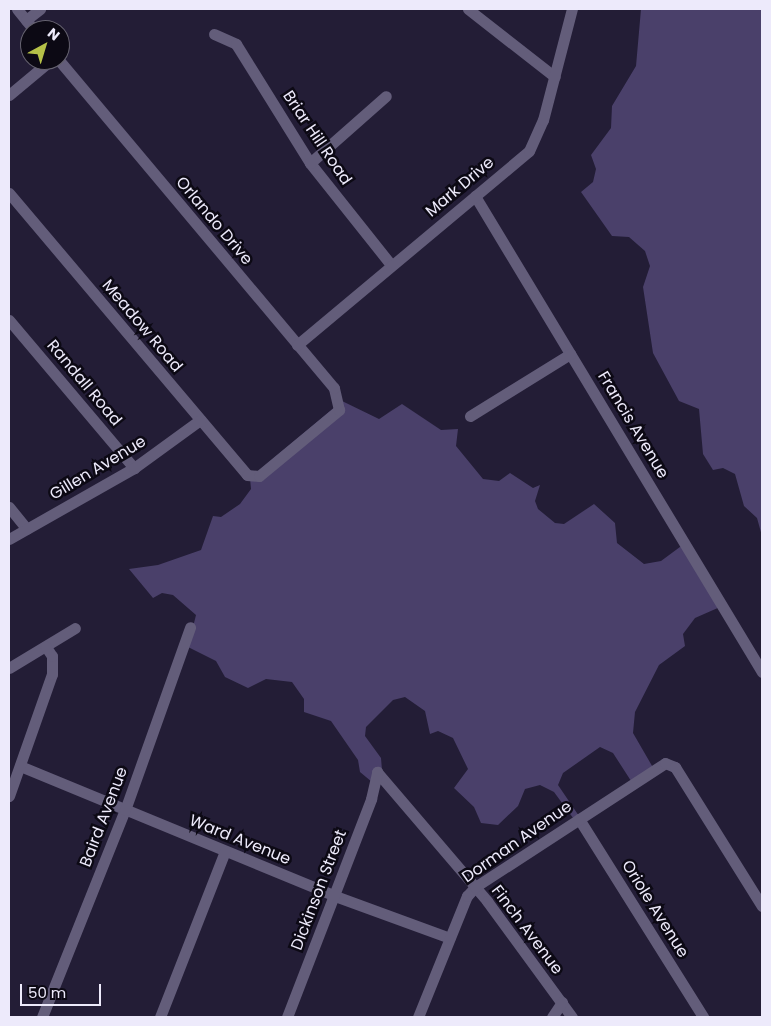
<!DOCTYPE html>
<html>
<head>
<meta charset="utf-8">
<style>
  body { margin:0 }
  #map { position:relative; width:771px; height:1026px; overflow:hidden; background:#231d36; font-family:Poppins,sans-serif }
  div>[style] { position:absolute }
  .green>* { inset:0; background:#4a406a }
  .street>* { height:11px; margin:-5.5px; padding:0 5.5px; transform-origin:5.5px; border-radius:5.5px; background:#635d7a }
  span { translate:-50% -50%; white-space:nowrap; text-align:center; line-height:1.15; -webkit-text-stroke:5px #0c0914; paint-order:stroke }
  .street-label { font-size:16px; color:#edeafb }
  .frame { position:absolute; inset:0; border:10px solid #edeafb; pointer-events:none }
  .north { position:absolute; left:20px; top:20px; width:50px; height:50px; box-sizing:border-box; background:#0c0914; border:1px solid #666370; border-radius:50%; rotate:39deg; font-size:14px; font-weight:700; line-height:20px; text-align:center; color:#edeafb }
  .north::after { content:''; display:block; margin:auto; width:18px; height:22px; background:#b6c148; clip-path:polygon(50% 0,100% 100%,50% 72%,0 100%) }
  .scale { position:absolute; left:20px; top:984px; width:81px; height:22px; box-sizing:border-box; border:2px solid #edeafb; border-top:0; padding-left:6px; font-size:15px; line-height:18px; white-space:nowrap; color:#edeafb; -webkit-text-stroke:4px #0c0914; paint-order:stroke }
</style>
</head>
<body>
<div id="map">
  <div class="green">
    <div style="clip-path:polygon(641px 9px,762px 9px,762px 536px,757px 518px,744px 506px,735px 474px,723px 468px,713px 470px,703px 454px,699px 409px,679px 401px,653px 353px,643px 287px,650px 266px,645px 251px,629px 237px,612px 236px,581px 192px,593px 182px,596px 169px,591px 155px,611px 128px,612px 106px,636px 66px)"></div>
    <div style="clip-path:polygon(342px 401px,379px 419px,402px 404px,441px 430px,458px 429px,456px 446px,483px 479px,499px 481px,510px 473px,533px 488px,540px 485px,535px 501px,538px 509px,555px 523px,564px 524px,594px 504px,615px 523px,617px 543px,644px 564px,661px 561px,684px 544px,720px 607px,695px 618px,683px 634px,685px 646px,659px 665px,635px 712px,633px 733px,655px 771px,633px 784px,613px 753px,600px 747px,563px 773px,558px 785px,581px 819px,576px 822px,554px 792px,540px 785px,525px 789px,518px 806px,498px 825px,481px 823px,474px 807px,454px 788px,468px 769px,453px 738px,438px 731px,430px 734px,425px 711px,405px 697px,393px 700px,366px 727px,365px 736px,381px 758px,383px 782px,378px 787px,360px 772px,358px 760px,331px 721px,304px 712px,304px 699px,292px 682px,266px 679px,248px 688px,225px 677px,216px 661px,188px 647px,196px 615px,173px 595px,162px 593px,153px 598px,129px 569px,158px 565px,201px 550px,213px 516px,221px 517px,240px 504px,251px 489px,250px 478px)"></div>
  </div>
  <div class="street">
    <div style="left:17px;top:9px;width:27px;rotate:51deg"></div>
    <div style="left:468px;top:9px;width:110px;rotate:38deg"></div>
    <div style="left:26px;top:20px;width:18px;rotate:-38deg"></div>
    <div style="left:214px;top:34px;width:24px;rotate:24deg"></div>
    <div style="left:236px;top:44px;width:140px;rotate:58.1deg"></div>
    <div style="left:310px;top:163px;width:130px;rotate:51.5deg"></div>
    <div style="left:9px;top:95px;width:55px;rotate:-39.8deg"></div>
    <div style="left:310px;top:163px;width:101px;rotate:-41.4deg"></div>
    <div style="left:9px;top:193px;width:369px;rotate:49.8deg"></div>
    <div style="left:247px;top:475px;width:12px;rotate:5deg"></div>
    <div style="left:259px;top:476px;width:104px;rotate:-39.5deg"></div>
    <div style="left:339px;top:410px;width:23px;rotate:-103deg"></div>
    <div style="left:334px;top:388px;width:428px;rotate:-130deg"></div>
    <div style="left:475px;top:196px;width:556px;rotate:58.91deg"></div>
    <div style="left:9px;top:320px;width:194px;rotate:49.8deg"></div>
    <div style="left:297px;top:345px;width:302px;rotate:-39.9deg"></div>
    <div style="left:529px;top:151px;width:34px;rotate:-66deg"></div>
    <div style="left:543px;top:120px;width:115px;rotate:-75.4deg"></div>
    <div style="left:470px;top:416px;width:118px;rotate:-31.8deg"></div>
    <div style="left:9px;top:507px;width:28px;rotate:51deg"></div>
    <div style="left:9px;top:539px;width:144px;rotate:-29.6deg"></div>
    <div style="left:134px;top:468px;width:82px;rotate:-36deg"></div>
    <div style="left:9px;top:668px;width:77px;rotate:-31.2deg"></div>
    <div style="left:20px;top:766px;width:341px;rotate:22.4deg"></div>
    <div style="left:335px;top:896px;width:122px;rotate:20.1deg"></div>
    <div style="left:377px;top:772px;width:170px;rotate:49.5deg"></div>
    <div style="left:487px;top:901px;width:144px;rotate:53.8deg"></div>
    <div style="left:9px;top:796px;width:129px;rotate:-70.6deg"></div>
    <div style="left:52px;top:674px;width:18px;rotate:-90deg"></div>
    <div style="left:52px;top:656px;width:11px;rotate:-124deg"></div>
    <div style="left:579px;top:819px;width:234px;rotate:57.9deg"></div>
    <div style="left:42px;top:1017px;width:223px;rotate:-68.2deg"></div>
    <div style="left:125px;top:810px;width:194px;rotate:-70.4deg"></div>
    <div style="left:160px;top:1017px;width:178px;rotate:-68.6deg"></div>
    <div style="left:287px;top:1017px;width:234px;rotate:-68.9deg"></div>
    <div style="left:371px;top:799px;width:28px;rotate:-77deg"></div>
    <div style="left:418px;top:1017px;width:131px;rotate:-68deg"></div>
    <div style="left:467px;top:896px;width:12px;rotate:-48deg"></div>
    <div style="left:475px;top:887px;width:227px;rotate:-33.1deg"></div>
    <div style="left:665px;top:763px;width:11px;rotate:22deg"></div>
    <div style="left:675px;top:767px;width:164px;rotate:58deg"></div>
    <div style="left:552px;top:1017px;width:18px;rotate:-56deg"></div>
  </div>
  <div class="street-label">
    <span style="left:317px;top:138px;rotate:56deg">Briar Hill Road</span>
    <span style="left:460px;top:187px;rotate:-40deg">Mark Drive</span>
    <span style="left:214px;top:221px;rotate:50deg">Orlando Drive</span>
    <span style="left:142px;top:326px;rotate:50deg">Meadow Road</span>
    <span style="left:84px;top:383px;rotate:50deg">Randall Road</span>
    <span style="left:633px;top:425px;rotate:59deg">Francis Avenue</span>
    <span style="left:98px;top:468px;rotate:-31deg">Gillen Avenue</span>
    <span style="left:104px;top:817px;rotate:-69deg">Baird Avenue</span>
    <span style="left:240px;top:840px;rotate:22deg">Ward Avenue</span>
    <span style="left:517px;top:842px;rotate:-35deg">Dorman Avenue</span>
    <span style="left:319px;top:890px;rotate:-69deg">Dickinson Street</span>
    <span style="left:655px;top:909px;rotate:58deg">Oriole Avenue</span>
    <span style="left:527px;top:930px;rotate:53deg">Finch Avenue</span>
  </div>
  <div class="frame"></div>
  <div class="north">N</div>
  <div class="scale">50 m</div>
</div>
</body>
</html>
